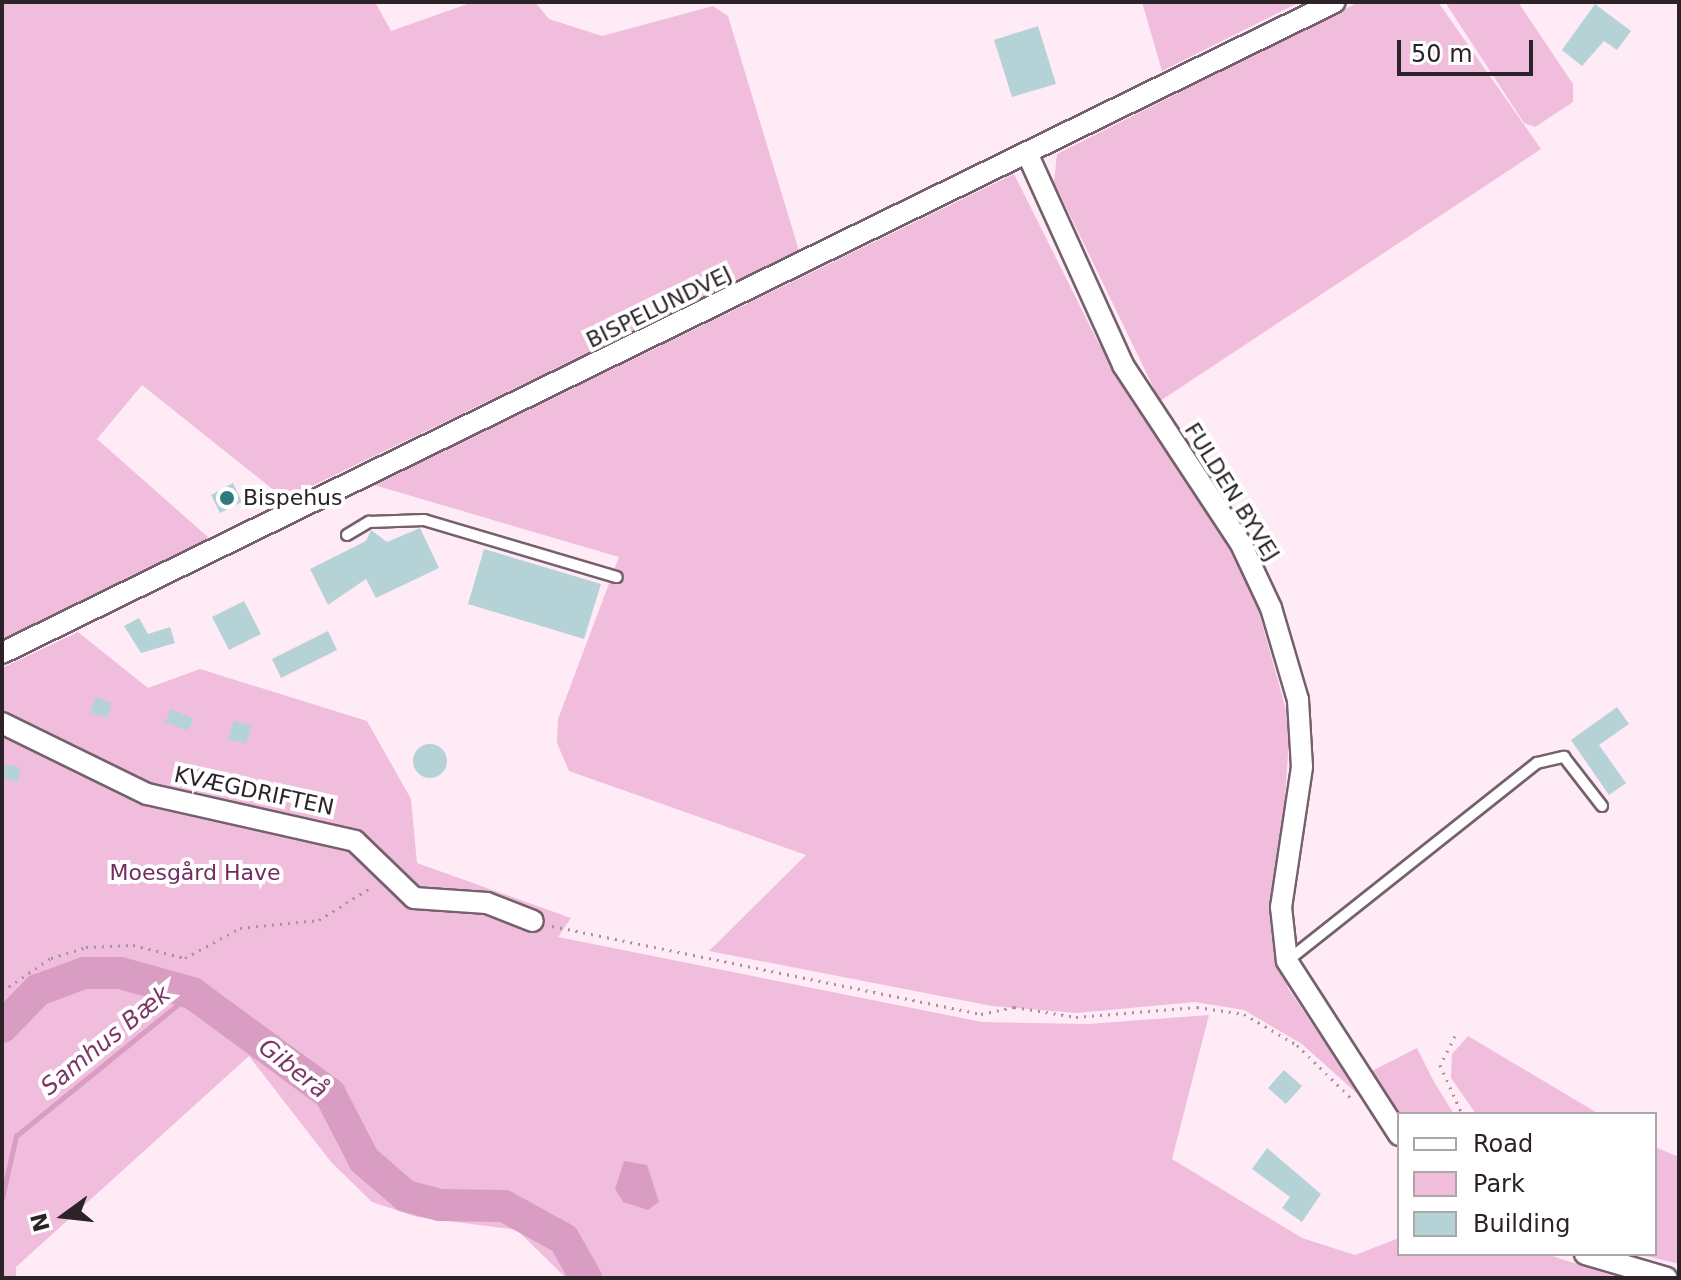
<!DOCTYPE html>
<html>
<head>
<meta charset="utf-8">
<style>
  body { margin:0 }
  #map { position:relative; width:1681px; height:1280px; overflow:hidden; background:#feebf6; font-family:"DejaVu Sans",sans-serif }
  div>[style] { position:absolute }
  .green>* { inset:0; background:#f0bddd }
  .water>* { inset:0; background:#d99cc2 }
  .stream>* { height:5px; margin:-2.5px; padding:0 2.5px; transform-origin:2.5px; border-radius:2.5px; background:#d99cc2 }
  .river>* { height:32px; margin:-16px; padding:0 16px; transform-origin:16px; border-radius:16px; background:#d99cc2 }
  .building>* { inset:0; background:#b5d3d6 }
  .round { border-radius:50% }
  .path>* { height:3px; margin-top:-1.5px; transform-origin:0; background:repeating-linear-gradient(90deg,#a3949d 0 2px,transparent 0 8px) }
  .roads { filter:drop-shadow(2px 0 #75616d) drop-shadow(-2px 0 #75616d) drop-shadow(0 2px #75616d) drop-shadow(0 -2px #75616d) }
  .service>* { height:10px; margin:-5px; padding:0 5px; transform-origin:5px; border-radius:5px; background:#fff }
  .minor>* { height:20px; margin:-10px; padding:0 10px; transform-origin:10px; border-radius:10px; background:#fff }
  .dots>* { width:22px; height:22px; translate:-50% -50%; box-sizing:border-box; border:4px solid #fff; border-radius:50% }
  span { translate:-50% -50%; white-space:nowrap; text-align:center; line-height:1.15; -webkit-text-stroke:8px #fff; paint-order:stroke }
  .street-label { font-size:22px; color:#2c2329 }
  .poi-label { font-size:22px; color:#2c2329 }
  .left { translate:0 -50%; text-align:left }
  .park-label { font-size:22px; color:#732c5e }
  .water-label { font-size:24px; color:#7e3667; font-style:italic }
  .frame { position:absolute; inset:0; border:4px solid #2c2329; pointer-events:none }
  .legend { position:absolute; left:1397px; top:1112px; width:260px; height:144px; box-sizing:border-box; background:#fff; border:2px solid #aba7a9; margin:0; padding:10px 14px; list-style:none; font-size:24px; color:#2c2329 }
  .legend li { display:flex; align-items:center; gap:16px; height:40px }
  .legend b { width:40px; border:2px solid #aba7a9 }
  .north { position:absolute; left:24px; top:1176px; width:80px; height:80px; -webkit-text-stroke:6px #fff; paint-order:stroke; rotate:255deg; font-size:22px; font-weight:700; line-height:32px; text-align:center; color:#2c2329 }
  .north::after { content:''; display:block; margin:auto; width:28px; height:36px; background:#2c2329; clip-path:polygon(50% 0,100% 100%,50% 72%,0 100%) }
  .scale { position:absolute; left:1397px; top:40px; width:136px; height:36px; box-sizing:border-box; border:4px solid #2c2329; border-top:0; padding-left:10px; font-size:24px; line-height:28px; white-space:nowrap; color:#2c2329; -webkit-text-stroke:6px #fff; paint-order:stroke }
</style>
</head>
<body>
<div id="map">
  <div class="green">
    <div style="clip-path:polygon(2px 2px,375px 2px,391px 31px,473px 2px,535px 2px,549px 19px,602px 36px,713px 6px,728px 16px,799px 251px,285px 499px,142px 385px,97px 439px,209px 538px,2px 640px)"></div>
    <div style="clip-path:polygon(1142px 2px,1300px 2px,1162px 71px)"></div>
    <div style="clip-path:polygon(1359px 2px,1438px 2px,1541px 149px,1160px 401px,1054px 182px,1057px 154px)"></div>
    <div style="clip-path:polygon(1445px 2px,1518px 2px,1573px 84px,1573px 102px,1535px 127px,1524px 123px)"></div>
    <div style="clip-path:polygon(1014px 174px,1098px 342px,1230px 548px,1257px 605px,1290px 724px,1275px 947px,1288px 988px,1361px 1097px,1302px 1044px,1244px 1010px,1195px 1002px,1077px 1013px,992px 1006px,709px 951px,806px 855px,569px 771px,557px 743px,558px 719px,619px 557px,374px 485px)"></div>
    <div style="clip-path:polygon(78px 632px,148px 688px,200px 669px,367px 721px,411px 799px,417px 863px,571px 918px,558px 937px,982px 1022px,1088px 1024px,1209px 1015px,1172px 1159px,1302px 1238px,1355px 1255px,1399px 1238px,1399px 1254px,1546px 1254px,1620px 1278px,566px 1278px,517px 1230px,417px 1217px,372px 1202px,331px 1162px,249px 1056px,16px 1267px,16px 1278px,2px 1278px,2px 668px)"></div>
    <div style="clip-path:polygon(1468px 1036px,1599px 1114px,1476px 1114px,1451px 1078px,1452px 1054px)"></div>
    <div style="clip-path:polygon(1417px 1048px,1434px 1082px,1454px 1114px,1399px 1116px,1372px 1071px)"></div>
    <div style="clip-path:polygon(1655px 1147px,1679px 1157px,1679px 1264px,1638px 1254px,1655px 1254px)"></div>
  </div>
  <div class="water">
    <div style="clip-path:polygon(624px 1161px,647px 1165px,659px 1202px,648px 1210px,623px 1202px,615px 1189px)"></div>
  </div>
  <div class="stream">
    <div style="left:2px;top:1198px;width:64px;rotate:-77.3deg"></div>
    <div style="left:16px;top:1136px;width:227px;rotate:-39.1deg"></div>
  </div>
  <div class="river">
    <div style="left:2px;top:1027px;width:52px;rotate:-45.8deg"></div>
    <div style="left:38px;top:990px;width:49px;rotate:-20.3deg"></div>
    <div style="left:84px;top:973px;width:36px"></div>
    <div style="left:120px;top:973px;width:75px;rotate:15.5deg"></div>
    <div style="left:192px;top:993px;width:171px;rotate:36.2deg"></div>
    <div style="left:330px;top:1094px;width:74px;rotate:62.7deg"></div>
    <div style="left:364px;top:1160px;width:55px;rotate:40.6deg"></div>
    <div style="left:406px;top:1196px;width:35px;rotate:15deg"></div>
    <div style="left:440px;top:1205px;width:64px;rotate:0.9deg"></div>
    <div style="left:504px;top:1206px;width:68px;rotate:28.8deg"></div>
    <div style="left:564px;top:1239px;width:45px;rotate:60.6deg"></div>
  </div>
  <div class="building">
    <div style="clip-path:polygon(1595px 4px,1631px 31px,1617px 50px,1604px 41px,1582px 66px,1562px 50px)"></div>
    <div style="clip-path:polygon(1038px 26px,1056px 84px,1012px 97px,994px 40px)"></div>
    <div style="clip-path:polygon(233px 483px,242px 502px,220px 513px,211px 495px)"></div>
    <div style="clip-path:polygon(420px 528px,439px 568px,376px 598px,366px 579px,328px 605px,310px 569px,366px 541px,371px 530px,387px 542px)"></div>
    <div style="clip-path:polygon(484px 549px,601px 584px,584px 639px,468px 604px)"></div>
    <div style="clip-path:polygon(244px 601px,261px 634px,229px 650px,212px 617px)"></div>
    <div style="clip-path:polygon(139px 618px,148px 634px,170px 627px,175px 643px,141px 653px,124px 626px)"></div>
    <div style="clip-path:polygon(328px 631px,337px 650px,281px 678px,272px 659px)"></div>
    <div style="clip-path:polygon(96px 697px,112px 703px,107px 718px,90px 712px)"></div>
    <div style="clip-path:polygon(1617px 707px,1629px 724px,1599px 745px,1626px 783px,1609px 795px,1571px 740px)"></div>
    <div style="clip-path:polygon(171px 709px,194px 719px,188px 731px,165px 722px)"></div>
    <div style="clip-path:polygon(234px 721px,252px 726px,246px 744px,228px 739px)"></div>
    <div class="round" style="left:413px;top:744px;width:34px;height:34px"></div>
    <div style="clip-path:polygon(2px 763px,21px 768px,18px 782px,2px 778px)"></div>
    <div style="clip-path:polygon(1284px 1070px,1302px 1086px,1286px 1104px,1268px 1088px)"></div>
    <div style="clip-path:polygon(1267px 1148px,1321px 1194px,1302px 1222px,1282px 1208px,1290px 1197px,1252px 1169px)"></div>
  </div>
  <div class="path">
    <div style="left:552px;top:926px;width:438px;rotate:11.6deg"></div>
    <div style="left:981px;top:1014px;width:34px;rotate:-12deg"></div>
    <div style="left:1014px;top:1007px;width:63px;rotate:9.2deg"></div>
    <div style="left:1076px;top:1017px;width:121px;rotate:-4.7deg"></div>
    <div style="left:1197px;top:1007px;width:48px;rotate:8.5deg"></div>
    <div style="left:1244px;top:1014px;width:61px;rotate:30.3deg"></div>
    <div style="left:1297px;top:1045px;width:78px;rotate:44.5deg"></div>
    <div style="left:2px;top:991px;width:59px;rotate:-34deg"></div>
    <div style="left:51px;top:958px;width:37px;rotate:-17deg"></div>
    <div style="left:86px;top:947px;width:47px;rotate:-2.4deg"></div>
    <div style="left:133px;top:945px;width:54px;rotate:14deg"></div>
    <div style="left:185px;top:958px;width:63px;rotate:-28.6deg"></div>
    <div style="left:240px;top:928px;width:79px;rotate:-5.8deg"></div>
    <div style="left:319px;top:920px;width:64px;rotate:-32.2deg"></div>
    <div style="left:1455px;top:1036px;width:33px;rotate:117deg"></div>
    <div style="left:1440px;top:1065px;width:54px;rotate:65.8deg"></div>
  </div>
  <div class="roads">
    <div class="service">
      <div style="left:347px;top:535px;width:26px;rotate:-31deg"></div>
      <div style="left:369px;top:522px;width:55px;rotate:-2.1deg"></div>
      <div style="left:424px;top:520px;width:201px;rotate:16.5deg"></div>
      <div style="left:1287px;top:961px;width:319px;rotate:-38.4deg"></div>
      <div style="left:1537px;top:763px;width:28px;rotate:-13deg"></div>
      <div style="left:1564px;top:757px;width:62px;rotate:52.2deg"></div>
    </div>
    <div class="minor">
      <div style="left:1027px;top:153px;width:233px;rotate:65.6deg"></div>
      <div style="left:1123px;top:365px;width:214px;rotate:56.6deg"></div>
      <div style="left:1241px;top:544px;width:71px;rotate:64.9deg"></div>
      <div style="left:1271px;top:608px;width:96px;rotate:73.6deg"></div>
      <div style="left:1298px;top:700px;width:67px;rotate:86.6deg"></div>
      <div style="left:1302px;top:767px;width:142px;rotate:98.5deg"></div>
      <div style="left:1281px;top:907px;width:54px;rotate:83.7deg"></div>
      <div style="left:1287px;top:961px;width:207px;rotate:57.2deg"></div>
      <div style="left:2px;top:653px;width:1483px;rotate:-26.03deg"></div>
      <div style="left:2px;top:723px;width:161px;rotate:26.1deg"></div>
      <div style="left:147px;top:794px;width:213px;rotate:12.7deg"></div>
      <div style="left:355px;top:841px;width:82px;rotate:44deg"></div>
      <div style="left:414px;top:898px;width:73px;rotate:3.9deg"></div>
      <div style="left:487px;top:903px;width:49px;rotate:21.4deg"></div>
      <div style="left:1585px;top:1254px;width:85px;rotate:16.3deg"></div>
    </div>
  </div>
  <div class="dots">
    <div style="left:227px;top:498px;background:#317981"></div>
  </div>
  <div class="street-label">
    <span style="left:659px;top:307px;rotate:-26deg">BISPELUNDVEJ</span>
    <span style="left:1232px;top:492px;rotate:58deg">FULDEN BYVEJ</span>
    <span style="left:254px;top:791px;rotate:12deg">KVÆGDRIFTEN</span>
  </div>
  <div class="poi-label">
    <span class="left" style="left:243px;top:498px">Bispehus</span>
  </div>
  <div class="park-label">
    <span style="left:195px;top:873px">Moesgård Have</span>
  </div>
  <div class="water-label">
    <span style="left:106px;top:1041px;rotate:-39deg">Samhus Bæk</span>
    <span style="left:293px;top:1069px;rotate:38deg">Giberå</span>
  </div>
  <div class="frame"></div>
  <ul class="legend">
  <li><b style="height:10px;background:#fff"></b>Road</li>
  <li><b style="height:22px;background:#f0bddd"></b>Park</li>
  <li><b style="height:22px;background:#b5d3d6"></b>Building</li>
  </ul>
  <div class="north">N</div>
  <div class="scale">50 m</div>
</div>
</body>
</html>
